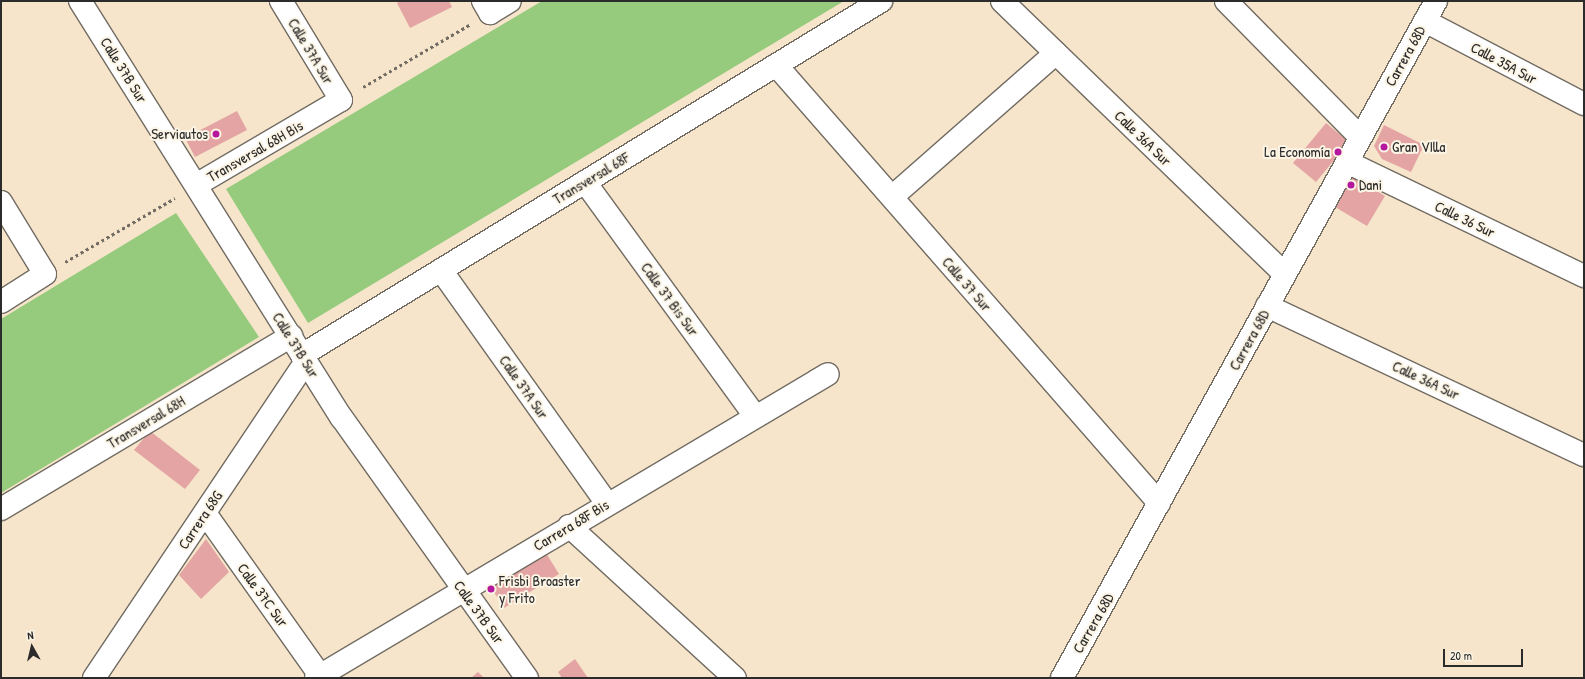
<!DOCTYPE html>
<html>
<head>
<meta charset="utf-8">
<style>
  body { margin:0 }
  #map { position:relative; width:1585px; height:679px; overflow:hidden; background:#f6e5cb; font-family:"Patrick Hand",sans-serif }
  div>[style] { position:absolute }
  .green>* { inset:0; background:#96ca7c }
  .building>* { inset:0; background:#e3a4a3 }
  .path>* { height:2.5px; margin-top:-1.25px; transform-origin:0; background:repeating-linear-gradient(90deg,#726c63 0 3px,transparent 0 6px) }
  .roads { filter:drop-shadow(1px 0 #726c63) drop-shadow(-1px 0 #726c63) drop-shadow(0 1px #726c63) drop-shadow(0 -1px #726c63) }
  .minor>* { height:22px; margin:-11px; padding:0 11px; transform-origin:11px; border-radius:11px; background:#fff }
  .dots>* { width:11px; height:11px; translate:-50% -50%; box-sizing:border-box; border:2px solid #fcf5e5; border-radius:50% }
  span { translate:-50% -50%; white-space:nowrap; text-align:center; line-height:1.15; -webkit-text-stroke:4px #fcf5e5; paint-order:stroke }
  .street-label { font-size:15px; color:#2b2b2b }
  .poi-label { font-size:15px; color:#2b2b2b }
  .right { translate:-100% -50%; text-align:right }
  .left { translate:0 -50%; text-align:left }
  .frame { position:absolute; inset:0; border:2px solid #2b2b2b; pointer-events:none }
  .north { position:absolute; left:12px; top:627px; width:40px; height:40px; -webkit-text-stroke:3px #fcf5e5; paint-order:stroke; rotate:352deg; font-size:11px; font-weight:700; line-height:16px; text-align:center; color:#2b2b2b }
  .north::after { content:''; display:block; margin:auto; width:14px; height:18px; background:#2b2b2b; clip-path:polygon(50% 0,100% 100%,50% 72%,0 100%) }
  .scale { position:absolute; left:1443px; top:649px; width:80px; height:18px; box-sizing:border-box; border:2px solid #2b2b2b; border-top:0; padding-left:5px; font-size:12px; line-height:14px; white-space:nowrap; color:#2b2b2b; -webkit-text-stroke:3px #fcf5e5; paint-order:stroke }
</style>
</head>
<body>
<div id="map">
  <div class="green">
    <div style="clip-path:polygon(542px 1px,844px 1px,308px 323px,226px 189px)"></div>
    <div style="clip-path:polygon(176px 213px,259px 337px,1px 493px,1px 319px)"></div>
  </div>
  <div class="building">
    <div style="clip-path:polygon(401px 1px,449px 1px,452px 7px,410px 28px,397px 3px)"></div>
    <div style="clip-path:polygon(237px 111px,247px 130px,195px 157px,185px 138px)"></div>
    <div style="clip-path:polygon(1326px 123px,1349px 142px,1316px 182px,1293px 163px)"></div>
    <div style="clip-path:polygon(1384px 125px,1424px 145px,1411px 172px,1382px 159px,1374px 146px)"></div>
    <div style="clip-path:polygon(1353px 177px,1385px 196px,1367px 226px,1330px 204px,1343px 182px)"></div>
    <div style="clip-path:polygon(150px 431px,200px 470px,185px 489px,134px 450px)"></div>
    <div style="clip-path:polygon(206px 539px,229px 572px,201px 599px,179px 575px)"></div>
    <div style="clip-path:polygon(541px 545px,559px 574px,504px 608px,490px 586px)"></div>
    <div style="clip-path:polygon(575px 659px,588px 678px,562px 678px,558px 672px)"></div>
    <div style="clip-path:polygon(478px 672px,484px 678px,471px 678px)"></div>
  </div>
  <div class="path">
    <div style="left:363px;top:87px;width:123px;rotate:-30.3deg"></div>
    <div style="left:65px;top:262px;width:127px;rotate:-30.2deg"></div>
  </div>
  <div class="roads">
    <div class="minor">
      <div style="left:80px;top:1px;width:492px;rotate:57.9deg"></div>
      <div style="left:342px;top:418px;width:319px;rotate:54.6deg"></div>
      <div style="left:483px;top:1px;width:14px;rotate:60deg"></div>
      <div style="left:490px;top:13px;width:23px;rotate:-31deg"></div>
      <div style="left:1002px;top:1px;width:393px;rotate:44deg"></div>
      <div style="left:1226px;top:1px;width:191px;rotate:45.4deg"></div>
      <div style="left:1425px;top:21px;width:179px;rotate:27.6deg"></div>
      <div style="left:776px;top:65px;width:582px;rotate:48.83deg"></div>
      <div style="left:1347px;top:162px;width:263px;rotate:25.7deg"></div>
      <div style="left:585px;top:182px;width:289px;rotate:54deg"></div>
      <div style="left:196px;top:185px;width:168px;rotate:-30.4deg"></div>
      <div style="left:341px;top:100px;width:116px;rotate:-121.2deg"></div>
      <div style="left:892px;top:197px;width:218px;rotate:-41.3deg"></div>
      <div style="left:1px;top:202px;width:84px;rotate:58.6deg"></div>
      <div style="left:45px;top:274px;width:52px;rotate:147.5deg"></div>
      <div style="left:441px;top:270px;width:287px;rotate:54.6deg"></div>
      <div style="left:1267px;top:306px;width:350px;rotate:25.2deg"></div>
      <div style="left:302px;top:355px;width:679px;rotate:-31.44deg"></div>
      <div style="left:1px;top:509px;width:338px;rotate:-30.8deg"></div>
      <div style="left:205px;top:513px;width:202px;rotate:54.7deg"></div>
      <div style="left:569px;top:526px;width:225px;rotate:42.5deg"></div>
      <div style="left:94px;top:678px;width:381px;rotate:-56.2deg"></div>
      <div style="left:316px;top:678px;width:595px;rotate:-30.7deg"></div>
      <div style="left:1062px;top:678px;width:773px;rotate:-61.08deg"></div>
    </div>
  </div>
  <div class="dots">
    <div style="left:216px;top:134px;background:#b5179e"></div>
    <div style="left:1384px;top:147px;background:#b5179e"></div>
    <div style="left:1338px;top:152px;background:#b5179e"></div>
    <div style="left:1351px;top:185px;background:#b5179e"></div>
    <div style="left:491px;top:589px;background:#b5179e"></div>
  </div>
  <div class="street-label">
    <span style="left:311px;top:51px;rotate:59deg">Calle 37A Sur</span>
    <span style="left:1405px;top:56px;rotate:-61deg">Carrera 68D</span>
    <span style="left:1504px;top:63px;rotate:28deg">Calle 35A Sur</span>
    <span style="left:124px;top:70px;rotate:58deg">Calle 37B Sur</span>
    <span style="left:1143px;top:138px;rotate:44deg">Calle 36A Sur</span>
    <span style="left:255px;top:151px;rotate:-30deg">Transversal 68H Bis</span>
    <span style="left:591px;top:178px;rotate:-31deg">Transversal 68F</span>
    <span style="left:1465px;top:219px;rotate:26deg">Calle 36 Sur</span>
    <span style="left:967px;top:284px;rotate:49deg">Calle 37 Sur</span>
    <span style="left:670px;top:299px;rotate:54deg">Calle 37 Bis Sur</span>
    <span style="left:1249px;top:340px;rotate:-61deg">Carrera 68D</span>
    <span style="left:296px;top:345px;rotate:58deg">Calle 37B Sur</span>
    <span style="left:1426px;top:380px;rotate:25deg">Calle 36A Sur</span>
    <span style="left:524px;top:387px;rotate:55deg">Calle 37A Sur</span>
    <span style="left:146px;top:422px;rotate:-31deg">Transversal 68H</span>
    <span style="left:200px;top:520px;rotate:-56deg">Carrera 68G</span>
    <span style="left:571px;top:525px;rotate:-31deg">Carrera 68F Bis</span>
    <span style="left:263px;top:595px;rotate:54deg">Calle 37C Sur</span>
    <span style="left:479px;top:612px;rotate:54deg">Calle 37B Sur</span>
    <span style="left:1093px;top:623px;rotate:-60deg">Carrera 68D</span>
  </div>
  <div class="poi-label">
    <span class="right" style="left:208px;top:134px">Serviautos</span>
    <span class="left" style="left:1392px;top:147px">Gran VIlla</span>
    <span class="right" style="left:1330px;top:152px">La Economía</span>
    <span class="left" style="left:1359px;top:185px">Dani</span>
    <span class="left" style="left:499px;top:589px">Frisbi Broaster<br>y Frito</span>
  </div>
  <div class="frame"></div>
  <div class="north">N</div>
  <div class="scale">20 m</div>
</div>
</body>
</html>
